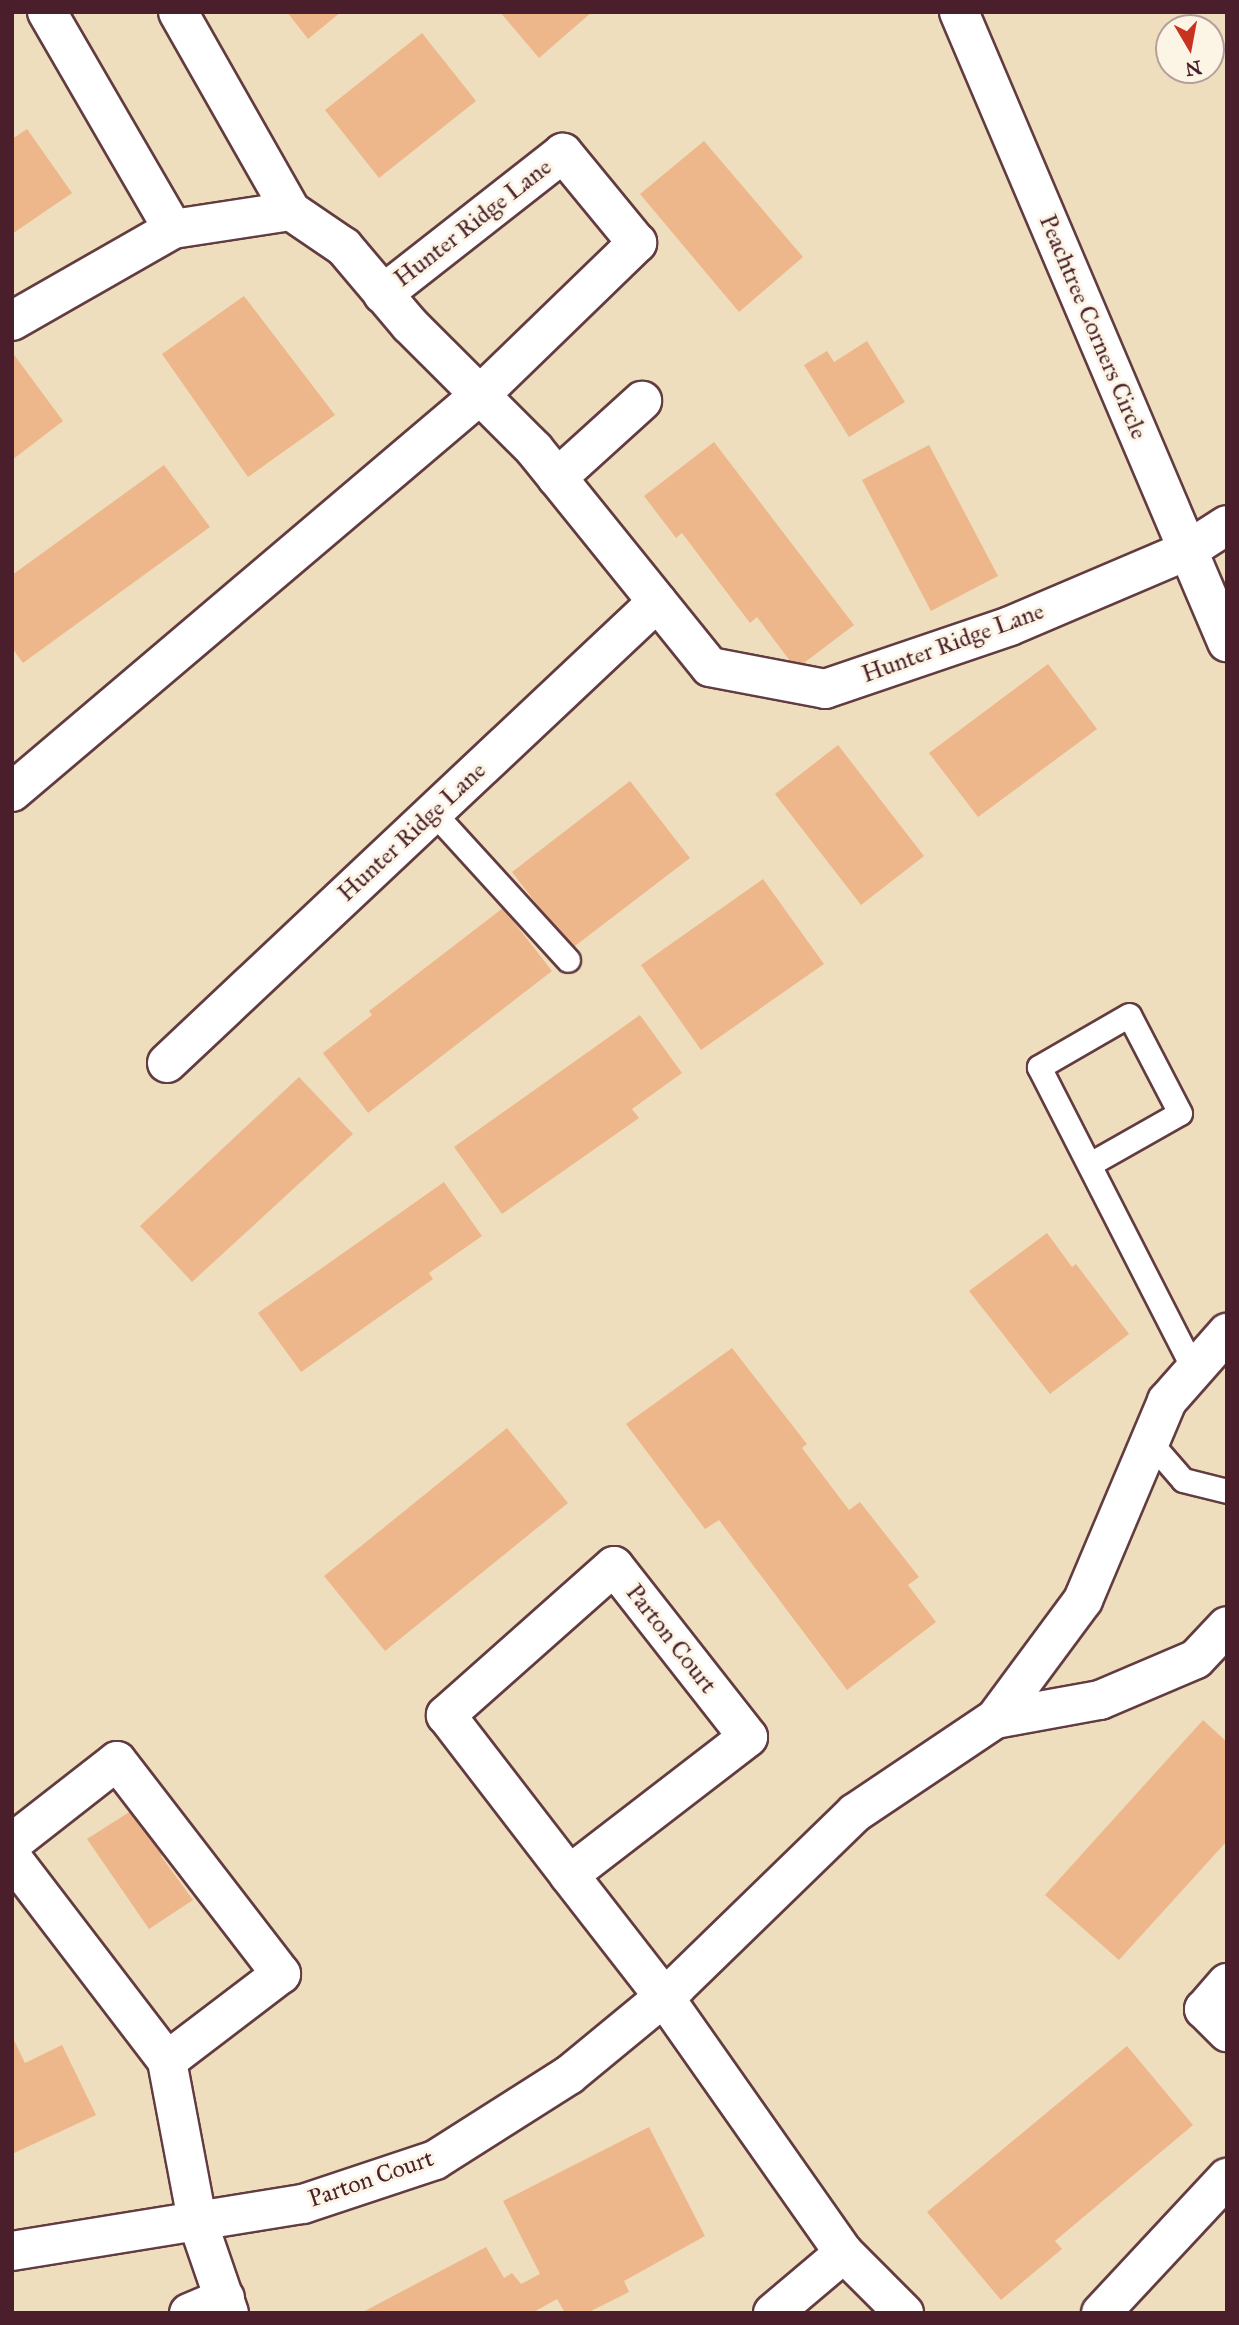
<!DOCTYPE html>
<html>
<head>
<meta charset="utf-8">
<style>
  body { margin:0 }
  #map { position:relative; width:1239px; height:2325px; overflow:hidden; background:#efdebd; font-family:"IM FELL Great Primer",serif }
  div>[style] { position:absolute }
  .building>* { inset:0; background:#eeb78b }
  .roads { filter:drop-shadow(2px 0 #633c41) drop-shadow(-2px 0 #633c41) drop-shadow(0 2px #633c41) drop-shadow(0 -2px #633c41) }
  .service>* { height:23px; margin:-11.5px; padding:0 11.5px; transform-origin:11.5px; border-radius:11.5px; background:#fff }
  .minor>* { height:38px; margin:-19px; padding:0 19px; transform-origin:19px; border-radius:19px; background:#fff }
  .tertiary>* { height:38px; margin:-19px; padding:0 19px; transform-origin:19px; border-radius:19px; background:#fff }
  span { translate:-50% -50%; white-space:nowrap; text-align:center; line-height:1.15; -webkit-text-stroke:6px #fcf5e5; paint-order:stroke }
  .street-label { font-size:24px; color:#4a1f2b }
  .frame { position:absolute; inset:0; border:14px solid #4a1f2b; pointer-events:none }
  .north { position:absolute; left:1155px; top:14px; width:70px; height:70px; box-sizing:border-box; background:#fcf5e5; border:2px solid #b59f9b; border-radius:50%; rotate:170deg; font-size:19px; font-weight:700; line-height:28px; text-align:center; color:#4a1f2b }
  .north::after { content:''; display:block; margin:auto; width:24px; height:32px; background:#c8321e; clip-path:polygon(50% 0,100% 100%,50% 72%,0 100%) }
</style>
</head>
<body>
<div id="map">
  <div class="building">
    <div style="clip-path:polygon(287px 12px,341px 12px,308px 39px)"></div>
    <div style="clip-path:polygon(500px 12px,592px 12px,539px 58px)"></div>
    <div style="clip-path:polygon(422px 33px,476px 101px,379px 178px,325px 110px)"></div>
    <div style="clip-path:polygon(27px 129px,72px 193px,12px 234px,12px 139px)"></div>
    <div style="clip-path:polygon(704px 141px,803px 257px,739px 312px,640px 194px)"></div>
    <div style="clip-path:polygon(244px 296px,335px 415px,248px 477px,162px 354px)"></div>
    <div style="clip-path:polygon(867px 341px,905px 402px,849px 437px,804px 365px,827px 351px,834px 362px)"></div>
    <div style="clip-path:polygon(12px 352px,63px 421px,12px 460px)"></div>
    <div style="clip-path:polygon(714px 442px,854px 625px,796px 669px,757px 617px,750px 623px,682px 533px,676px 538px,644px 496px)"></div>
    <div style="clip-path:polygon(929px 445px,998px 576px,931px 611px,862px 480px)"></div>
    <div style="clip-path:polygon(164px 465px,210px 527px,23px 663px,12px 648px,12px 575px)"></div>
    <div style="clip-path:polygon(1048px 664px,1097px 729px,978px 817px,929px 753px)"></div>
    <div style="clip-path:polygon(838px 745px,924px 856px,861px 905px,775px 794px)"></div>
    <div style="clip-path:polygon(630px 781px,690px 858px,571px 949px,512px 872px)"></div>
    <div style="clip-path:polygon(763px 879px,824px 964px,701px 1050px,641px 965px)"></div>
    <div style="clip-path:polygon(503px 908px,552px 971px,368px 1113px,323px 1053px,372px 1015px,369px 1011px)"></div>
    <div style="clip-path:polygon(640px 1015px,682px 1073px,632px 1109px,639px 1118px,502px 1214px,454px 1147px)"></div>
    <div style="clip-path:polygon(299px 1077px,353px 1134px,192px 1282px,140px 1226px)"></div>
    <div style="clip-path:polygon(444px 1182px,482px 1236px,429px 1273px,433px 1279px,301px 1372px,258px 1313px)"></div>
    <div style="clip-path:polygon(1047px 1233px,1072px 1267px,1076px 1264px,1129px 1334px,1050px 1394px,969px 1291px)"></div>
    <div style="clip-path:polygon(732px 1348px,807px 1444px,802px 1448px,849px 1510px,860px 1502px,919px 1577px,908px 1585px,936px 1622px,847px 1690px,719px 1520px,705px 1529px,626px 1424px)"></div>
    <div style="clip-path:polygon(507px 1428px,568px 1503px,385px 1651px,324px 1576px)"></div>
    <div style="clip-path:polygon(1203px 1720px,1227px 1742px,1227px 1841px,1119px 1960px,1045px 1895px)"></div>
    <div style="clip-path:polygon(145px 1802px,177px 1845px,161px 1856px,193px 1900px,149px 1929px,87px 1839px)"></div>
    <div style="clip-path:polygon(12px 2036px,25px 2063px,62px 2045px,96px 2115px,12px 2154px)"></div>
    <div style="clip-path:polygon(1127px 2046px,1193px 2125px,1055px 2241px,1062px 2249px,1001px 2300px,927px 2212px)"></div>
    <div style="clip-path:polygon(649px 2127px,705px 2236px,624px 2281px,629px 2292px,587px 2313px,565px 2313px,557px 2299px,532px 2313px,361px 2313px,486px 2247px,504px 2278px,512px 2273px,521px 2284px,540px 2274px,503px 2201px)"></div>
  </div>
  <div class="roads">
    <div class="service">
      <div style="left:433px;top:812px;width:200px;rotate:47.6deg"></div>
      <div style="left:1090px;top:1164px;width:103px;rotate:-29.5deg"></div>
      <div style="left:1180px;top:1113px;width:110px;rotate:-117.5deg"></div>
      <div style="left:1129px;top:1015px;width:104px;rotate:150deg"></div>
      <div style="left:1039px;top:1067px;width:340px;rotate:62.9deg"></div>
      <div style="left:1150px;top:1442px;width:50px;rotate:49deg"></div>
      <div style="left:1183px;top:1480px;width:45px;rotate:14deg"></div>
    </div>
    <div class="minor">
      <div style="left:47px;top:12px;width:251px;rotate:59.9deg"></div>
      <div style="left:178px;top:12px;width:229px;rotate:60.4deg"></div>
      <div style="left:12px;top:321px;width:185px;rotate:-29.7deg"></div>
      <div style="left:173px;top:229px;width:119px;rotate:-8.7deg"></div>
      <div style="left:291px;top:211px;width:64px;rotate:34.2deg"></div>
      <div style="left:344px;top:247px;width:102px;rotate:49.8deg"></div>
      <div style="left:410px;top:325px;width:175px;rotate:45deg"></div>
      <div style="left:534px;top:449px;width:280px;rotate:51.1deg"></div>
      <div style="left:710px;top:667px;width:117px;rotate:10.8deg"></div>
      <div style="left:825px;top:689px;width:195px;rotate:-18.8deg"></div>
      <div style="left:1010px;top:626px;width:194px;rotate:-23.1deg"></div>
      <div style="left:1188px;top:550px;width:46px;rotate:-32.7deg"></div>
      <div style="left:557px;top:478px;width:115px;rotate:-42.2deg"></div>
      <div style="left:12px;top:792px;width:614px;rotate:-40.31deg"></div>
      <div style="left:480px;top:395px;width:219px;rotate:-44.1deg"></div>
      <div style="left:637px;top:243px;width:117px;rotate:-129.4deg"></div>
      <div style="left:563px;top:153px;width:229px;rotate:141.9deg"></div>
      <div style="left:167px;top:1063px;width:673px;rotate:-43.25deg"></div>
      <div style="left:995px;top:1719px;width:107px;rotate:-10.3deg"></div>
      <div style="left:1100px;top:1700px;width:104px;rotate:-23.1deg"></div>
      <div style="left:1196px;top:1659px;width:45px;rotate:-46.8deg"></div>
      <div style="left:12px;top:1843px;width:133px;rotate:-38deg"></div>
      <div style="left:117px;top:1761px;width:269px;rotate:52.4deg"></div>
      <div style="left:281px;top:1974px;width:143px;rotate:142.7deg"></div>
      <div style="left:12px;top:1858px;width:255px;rotate:52.6deg"></div>
      <div style="left:167px;top:2061px;width:162px;rotate:79.3deg"></div>
      <div style="left:197px;top:2220px;width:98px;rotate:71deg"></div>
      <div style="left:569px;top:1875px;width:226px;rotate:-37.6deg"></div>
      <div style="left:748px;top:1737px;width:217px;rotate:-128.1deg"></div>
      <div style="left:614px;top:1566px;width:225px;rotate:138.4deg"></div>
      <div style="left:446px;top:1715px;width:202px;rotate:52.4deg"></div>
      <div style="left:569px;top:1875px;width:155px;rotate:52.1deg"></div>
      <div style="left:664px;top:1997px;width:313px;rotate:54.9deg"></div>
      <div style="left:844px;top:2253px;width:93px;rotate:139.8deg"></div>
      <div style="left:1227px;top:1983px;width:35px;rotate:131deg"></div>
      <div style="left:1204px;top:2009px;width:33px;rotate:45deg"></div>
      <div style="left:12px;top:2251px;width:295px;rotate:-9.2deg"></div>
      <div style="left:303px;top:2204px;width:139px;rotate:-18.4deg"></div>
      <div style="left:435px;top:2160px;width:159px;rotate:-32.4deg"></div>
      <div style="left:569px;top:2075px;width:140px;rotate:-39.5deg"></div>
      <div style="left:677px;top:1986px;width:248px;rotate:-44.2deg"></div>
      <div style="left:855px;top:1813px;width:169px;rotate:-33.9deg"></div>
      <div style="left:995px;top:1719px;width:148px;rotate:-53.5deg"></div>
      <div style="left:1083px;top:1600px;width:216px;rotate:-67.1deg"></div>
      <div style="left:1167px;top:1401px;width:91px;rotate:-48.6deg"></div>
      <div style="left:844px;top:2253px;width:85px;rotate:45deg"></div>
      <div style="left:189px;top:2313px;width:39px;rotate:-23deg"></div>
      <div style="left:1101px;top:2313px;width:185px;rotate:-47deg"></div>
    </div>
    <div class="tertiary">
      <div style="left:959px;top:12px;width:685px;rotate:66.96deg"></div>
    </div>
  </div>
  <div class="street-label">
    <span style="left:473px;top:223px;rotate:-38deg">Hunter Ridge Lane</span>
    <span style="left:1093px;top:327px;rotate:67deg">Peachtree Corners Circle</span>
    <span style="left:953px;top:643px;rotate:-20deg">Hunter Ridge Lane</span>
    <span style="left:412px;top:832px;rotate:-43deg">Hunter Ridge Lane</span>
    <span style="left:671px;top:1639px;rotate:52deg">Parton Court</span>
    <span style="left:371px;top:2179px;rotate:-19deg">Parton Court</span>
  </div>
  <div class="frame"></div>
  <div class="north">N</div>
</div>
</body>
</html>
